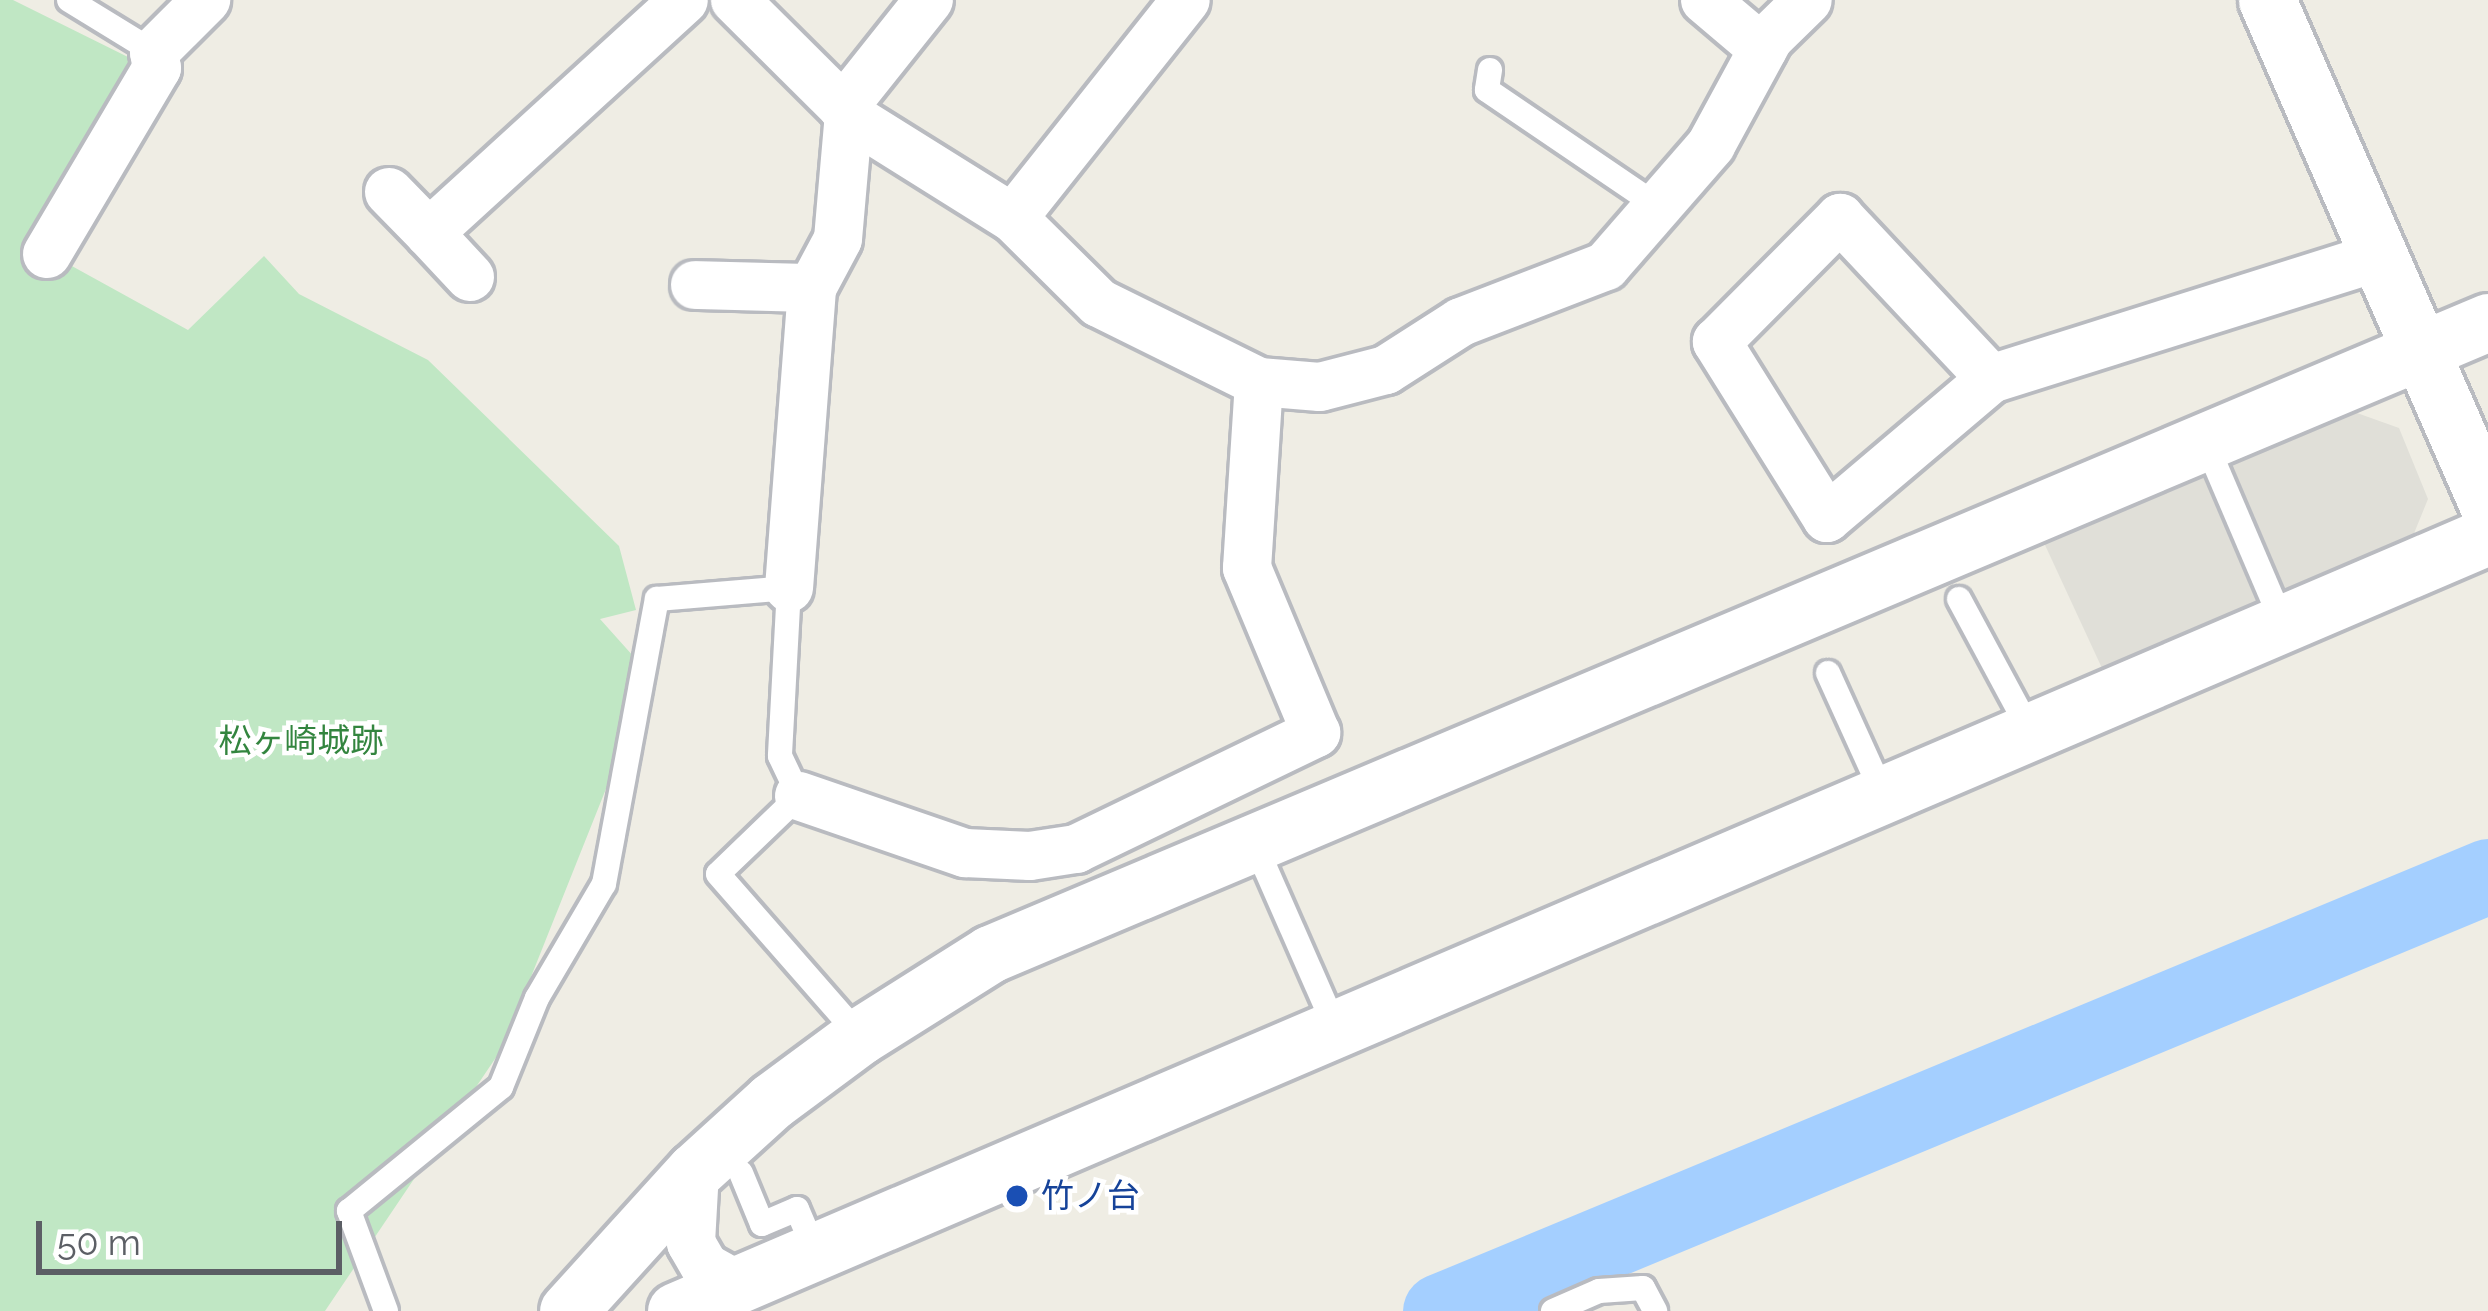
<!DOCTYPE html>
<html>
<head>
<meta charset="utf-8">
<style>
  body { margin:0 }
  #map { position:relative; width:2488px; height:1311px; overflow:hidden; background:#efede4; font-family:Raleway,"Noto Sans JP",sans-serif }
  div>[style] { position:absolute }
  .industrial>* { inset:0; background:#e0dfd8 }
  .green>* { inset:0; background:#c0e7c4 }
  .river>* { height:75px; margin:-37.5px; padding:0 37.5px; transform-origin:37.5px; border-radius:37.5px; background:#a4cfff }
  .roads { filter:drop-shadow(3px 0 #b9bbc0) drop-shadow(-3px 0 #b9bbc0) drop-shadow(0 3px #b9bbc0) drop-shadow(0 -3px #b9bbc0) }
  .service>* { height:24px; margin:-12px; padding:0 12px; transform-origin:12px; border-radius:12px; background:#fff }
  .minor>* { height:48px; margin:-24px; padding:0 24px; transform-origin:24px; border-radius:24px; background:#fff }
  .tertiary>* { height:57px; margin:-28.5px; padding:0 28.5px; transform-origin:28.5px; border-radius:28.5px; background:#fff }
  .dots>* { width:33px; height:33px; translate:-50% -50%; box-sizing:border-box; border:6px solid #fff; border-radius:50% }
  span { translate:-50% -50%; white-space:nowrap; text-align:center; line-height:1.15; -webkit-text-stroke:9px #fff; paint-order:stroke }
  .park-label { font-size:33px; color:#33853f }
  .transit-label { font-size:33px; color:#164399 }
  .left { translate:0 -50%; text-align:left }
  .scale { position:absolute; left:36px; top:1221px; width:306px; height:54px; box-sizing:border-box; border:6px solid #5c5f65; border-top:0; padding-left:15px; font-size:36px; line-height:42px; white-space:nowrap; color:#5c5f65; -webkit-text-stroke:9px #fff; paint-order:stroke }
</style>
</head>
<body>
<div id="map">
  <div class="industrial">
    <div style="clip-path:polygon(2343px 408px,2399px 428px,2428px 499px,2406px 553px,2107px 679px,2039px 532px)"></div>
  </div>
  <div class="green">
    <div style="clip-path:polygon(0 0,13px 0,134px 60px,87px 139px,41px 249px,188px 330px,264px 256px,299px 294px,428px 360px,619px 546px,636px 610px,600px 619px,651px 676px,503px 1047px,325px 1311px,0 1311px)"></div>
  </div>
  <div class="river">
    <div style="left:1440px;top:1311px;width:1135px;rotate:-22.54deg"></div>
  </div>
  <div class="roads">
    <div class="service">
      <div style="left:69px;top:0;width:100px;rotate:31.5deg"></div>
      <div style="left:1490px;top:70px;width:20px;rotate:99deg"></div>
      <div style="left:1487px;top:90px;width:207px;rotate:34.2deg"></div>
      <div style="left:2205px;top:441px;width:199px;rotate:66.9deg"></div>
      <div style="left:1959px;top:599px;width:150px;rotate:61.7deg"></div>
      <div style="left:1828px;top:673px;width:133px;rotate:65.6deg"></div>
      <div style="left:1253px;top:840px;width:206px;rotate:66.3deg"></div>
      <div style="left:741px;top:1173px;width:55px;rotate:67.6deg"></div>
      <div style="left:762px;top:1224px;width:38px;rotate:-23deg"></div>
      <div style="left:797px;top:1209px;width:46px;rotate:66.8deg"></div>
      <div style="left:386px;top:1311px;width:107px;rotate:-110.3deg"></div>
      <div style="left:349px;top:1211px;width:196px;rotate:-39.2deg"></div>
      <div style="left:501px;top:1087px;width:96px;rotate:-68deg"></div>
      <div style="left:537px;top:998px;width:132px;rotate:-59.6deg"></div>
      <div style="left:604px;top:884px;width:290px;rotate:-79.5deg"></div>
      <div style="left:657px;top:599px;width:132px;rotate:-4.8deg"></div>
      <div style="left:789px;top:588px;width:168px;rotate:93.1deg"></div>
      <div style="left:780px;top:756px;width:44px;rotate:64.6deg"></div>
      <div style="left:799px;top:796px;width:112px;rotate:136.1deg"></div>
      <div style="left:718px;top:874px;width:215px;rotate:48.8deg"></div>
      <div style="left:1553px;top:1311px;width:50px;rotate:-23.5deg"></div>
      <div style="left:1599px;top:1291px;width:44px;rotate:-3.9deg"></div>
      <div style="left:1643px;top:1288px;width:26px;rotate:62deg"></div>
    </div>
    <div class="minor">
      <div style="left:735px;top:0;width:170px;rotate:44.8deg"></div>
      <div style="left:856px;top:120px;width:185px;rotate:32deg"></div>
      <div style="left:1013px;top:218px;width:121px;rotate:44.7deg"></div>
      <div style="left:1099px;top:303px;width:178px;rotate:26.3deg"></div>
      <div style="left:1259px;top:382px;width:61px;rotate:4.7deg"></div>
      <div style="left:1320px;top:387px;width:68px;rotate:-14.4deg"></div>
      <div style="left:1386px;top:370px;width:89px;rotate:-32.6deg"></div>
      <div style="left:1461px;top:322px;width:155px;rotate:-21.1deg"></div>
      <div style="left:1606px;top:266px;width:160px;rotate:-49deg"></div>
      <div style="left:1711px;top:145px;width:122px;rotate:-61.5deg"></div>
      <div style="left:1769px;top:38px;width:54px;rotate:-44.3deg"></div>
      <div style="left:1705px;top:0;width:76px;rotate:40.2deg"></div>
      <div style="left:843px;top:108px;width:138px;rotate:-51.5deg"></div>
      <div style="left:389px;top:192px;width:57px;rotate:45.7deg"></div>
      <div style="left:1013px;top:218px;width:278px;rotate:-51.6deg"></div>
      <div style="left:47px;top:254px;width:216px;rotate:-59.4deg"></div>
      <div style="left:157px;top:68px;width:16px;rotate:-101deg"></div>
      <div style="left:154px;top:52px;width:74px;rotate:-45deg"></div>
      <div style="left:470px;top:277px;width:60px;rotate:-133deg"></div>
      <div style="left:429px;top:233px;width:345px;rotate:-42.4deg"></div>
      <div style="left:695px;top:285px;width:117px;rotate:1.5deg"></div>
      <div style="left:1991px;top:379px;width:215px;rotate:139.7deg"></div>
      <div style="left:1827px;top:518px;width:208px;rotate:-122deg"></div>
      <div style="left:1717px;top:342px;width:175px;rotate:-45.2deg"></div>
      <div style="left:1840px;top:218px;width:221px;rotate:46.8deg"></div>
      <div style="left:1991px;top:379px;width:410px;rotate:-17.5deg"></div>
      <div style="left:789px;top:588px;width:301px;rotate:-85.6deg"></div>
      <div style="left:812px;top:288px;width:55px;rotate:-62deg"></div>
      <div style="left:838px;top:239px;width:125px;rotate:-85deg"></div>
      <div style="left:799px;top:796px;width:176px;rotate:19deg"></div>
      <div style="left:965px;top:853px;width:65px;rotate:2.6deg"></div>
      <div style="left:1030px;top:856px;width:47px;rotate:-8.7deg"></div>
      <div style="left:1076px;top:849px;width:267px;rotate:-25.8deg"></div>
      <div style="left:1316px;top:733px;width:179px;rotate:-112.7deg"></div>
      <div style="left:1247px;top:568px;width:186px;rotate:-86.3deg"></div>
      <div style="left:695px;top:1171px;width:72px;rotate:93.2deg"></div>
      <div style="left:691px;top:1243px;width:28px;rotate:60deg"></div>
      <div style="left:705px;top:1267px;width:35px;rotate:29deg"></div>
    </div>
    <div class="tertiary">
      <div style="left:2267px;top:0;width:551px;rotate:66.36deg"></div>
      <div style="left:568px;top:1311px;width:189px;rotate:-47.8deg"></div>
      <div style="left:695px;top:1171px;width:104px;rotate:-42.3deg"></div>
      <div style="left:772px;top:1101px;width:109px;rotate:-36.5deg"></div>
      <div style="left:860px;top:1036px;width:154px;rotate:-32.2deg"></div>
      <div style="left:990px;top:954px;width:1626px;rotate:-22.87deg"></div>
      <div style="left:676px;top:1311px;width:1971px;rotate:-23.16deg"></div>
    </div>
  </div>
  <div class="dots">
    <div style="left:1017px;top:1196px;background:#1a4fb4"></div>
  </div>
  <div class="park-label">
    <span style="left:301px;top:741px">松ヶ崎城跡</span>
  </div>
  <div class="transit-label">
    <span class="left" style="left:1041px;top:1196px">竹ノ台</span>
  </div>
  <div class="scale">50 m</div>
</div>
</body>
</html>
